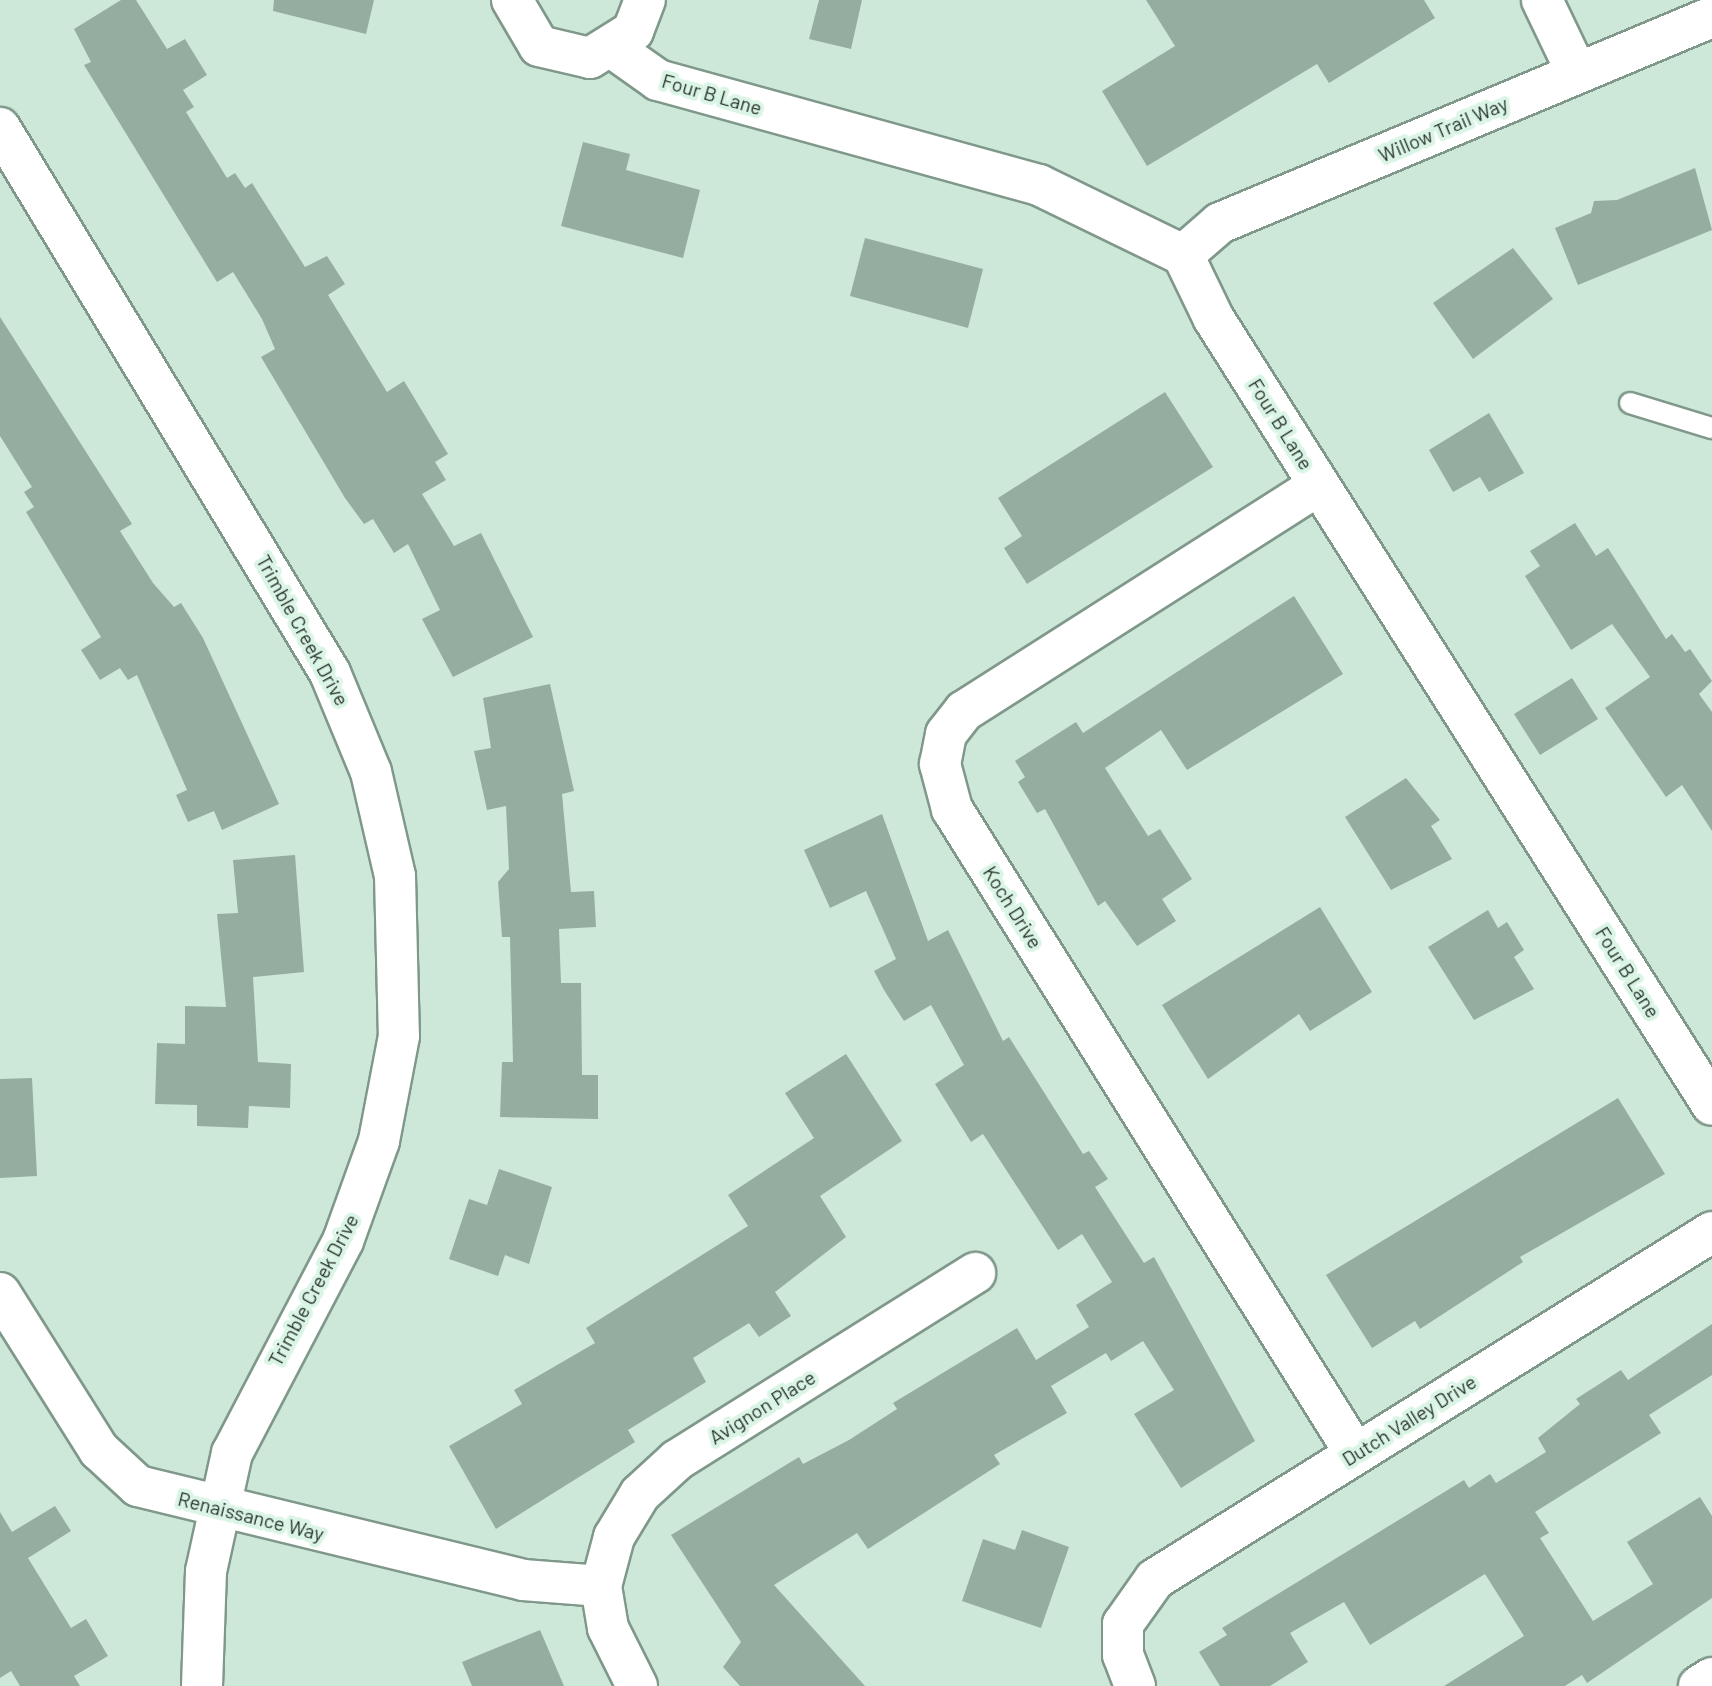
<!DOCTYPE html>
<html>
<head>
<meta charset="utf-8">
<style>
  body { margin:0 }
  #map { position:relative; width:1712px; height:1686px; overflow:hidden; background:#cde8d9; font-family:Barlow,sans-serif }
  div>[style] { position:absolute }
  .building>* { inset:0; background:#94ada0 }
  .roads { filter:drop-shadow(2px 0 #7f988a) drop-shadow(-2px 0 #7f988a) drop-shadow(0 2px #7f988a) drop-shadow(0 -2px #7f988a) }
  .service>* { height:20px; margin:-10px; padding:0 10px; transform-origin:10px; border-radius:10px; background:#fff }
  .minor>* { height:40px; margin:-20px; padding:0 20px; transform-origin:20px; border-radius:20px; background:#fff }
  span { translate:-50% -50%; white-space:nowrap; text-align:center; line-height:1.15; -webkit-text-stroke:8px #daf5e6; paint-order:stroke }
  .street-label { font-size:20px; color:#2a342e }
</style>
</head>
<body>
<div id="map">
  <div class="building">
    <div style="clip-path:polygon(121px 0,136px 0,167px 49px,185px 39px,207px 75px,183px 90px,194px 107px,186px 112px,227px 178px,235px 173px,245px 188px,252px 183px,305px 267px,327px 256px,345px 284px,328px 295px,387px 392px,404px 381px,448px 454px,435px 462px,446px 480px,422px 494px,454px 546px,481px 533px,533px 637px,453px 677px,422px 619px,440px 610px,408px 544px,394px 553px,373px 519px,364px 524px,345px 498px,261px 357px,275px 349px,262px 319px,233px 272px,217px 282px,84px 65px,91px 62px,74px 29px)"></div>
    <div style="clip-path:polygon(274px 0,374px 0,366px 34px,273px 11px)"></div>
    <div style="clip-path:polygon(819px 0,862px 0,851px 49px,809px 39px)"></div>
    <div style="clip-path:polygon(1146px 0,1424px 0,1435px 18px,1329px 83px,1317px 64px,1147px 166px,1102px 91px,1175px 46px)"></div>
    <div style="clip-path:polygon(583px 142px,630px 154px,626px 170px,700px 190px,683px 258px,561px 226px)"></div>
    <div style="clip-path:polygon(1695px 168px,1712px 230px,1578px 285px,1555px 228px,1591px 213px,1594px 201px,1617px 200px)"></div>
    <div style="clip-path:polygon(865px 238px,983px 269px,968px 328px,850px 296px)"></div>
    <div style="clip-path:polygon(1513px 248px,1553px 299px,1473px 359px,1433px 303px)"></div>
    <div style="clip-path:polygon(0 317px,132px 524px,120px 531px,153px 583px,174px 607px,181px 603px,203px 638px,279px 804px,222px 830px,214px 811px,188px 822px,176px 795px,187px 790px,137px 675px,128px 680px,120px 668px,100px 680px,81px 650px,101px 637px,26px 512px,34px 507px,24px 492px,32px 487px,0 436px)"></div>
    <div style="clip-path:polygon(1165px 392px,1213px 467px,1027px 584px,1004px 548px,1022px 536px,998px 498px)"></div>
    <div style="clip-path:polygon(1489px 413px,1524px 473px,1489px 492px,1480px 477px,1453px 492px,1429px 450px)"></div>
    <div style="clip-path:polygon(1575px 523px,1596px 556px,1608px 548px,1666px 639px,1672px 634px,1685px 652px,1690px 649px,1712px 681px,1699px 694px,1712px 712px,1712px 831px,1682px 785px,1666px 797px,1605px 708px,1650px 677px,1612px 624px,1571px 650px,1525px 576px,1540px 566px,1530px 551px)"></div>
    <div style="clip-path:polygon(1294px 596px,1343px 674px,1187px 770px,1161px 730px,1105px 768px,1148px 836px,1160px 829px,1192px 879px,1162px 899px,1176px 921px,1137px 946px,1105px 901px,1098px 906px,1045px 809px,1037px 813px,1018px 782px,1025px 777px,1015px 761px,1076px 722px,1083px 733px)"></div>
    <div style="clip-path:polygon(1572px 678px,1598px 719px,1540px 755px,1514px 714px)"></div>
    <div style="clip-path:polygon(550px 684px,574px 791px,562px 794px,571px 892px,594px 891px,596px 927px,559px 929px,561px 983px,581px 983px,582px 1075px,598px 1075px,598px 1119px,500px 1117px,502px 1062px,513px 1062px,510px 937px,502px 937px,498px 882px,509px 869px,506px 806px,487px 810px,474px 751px,491px 748px,483px 698px)"></div>
    <div style="clip-path:polygon(1406px 778px,1440px 820px,1431px 826px,1452px 859px,1391px 890px,1345px 817px)"></div>
    <div style="clip-path:polygon(882px 814px,928px 941px,948px 930px,1003px 1041px,1009px 1037px,1083px 1154px,1089px 1151px,1108px 1179px,1095px 1187px,1144px 1263px,1154px 1257px,1255px 1441px,1181px 1488px,1134px 1414px,1174px 1390px,1143px 1341px,1111px 1361px,1106px 1353px,1051px 1386px,1067px 1413px,994px 1455px,1000px 1464px,868px 1549px,857px 1533px,774px 1585px,865px 1686px,740px 1686px,723px 1667px,741px 1642px,671px 1535px,799px 1457px,803px 1464px,849px 1440px,897px 1409px,893px 1403px,1017px 1328px,1036px 1360px,1089px 1327px,1076px 1305px,1112px 1282px,1082px 1234px,1058px 1250px,983px 1134px,971px 1142px,935px 1084px,964px 1065px,931px 1005px,904px 1021px,884px 990px,874px 971px,896px 959px,866px 891px,830px 908px,804px 850px)"></div>
    <div style="clip-path:polygon(295px 855px,304px 972px,253px 977px,258px 1062px,291px 1064px,290px 1108px,249px 1106px,248px 1128px,197px 1126px,197px 1105px,155px 1104px,157px 1043px,185px 1044px,185px 1006px,226px 1007px,217px 914px,238px 913px,233px 860px)"></div>
    <div style="clip-path:polygon(1320px 907px,1372px 992px,1310px 1031px,1299px 1014px,1208px 1079px,1162px 1005px)"></div>
    <div style="clip-path:polygon(1488px 910px,1498px 928px,1507px 922px,1524px 950px,1514px 957px,1534px 989px,1474px 1020px,1428px 947px)"></div>
    <div style="clip-path:polygon(846px 1054px,902px 1141px,820px 1196px,846px 1237px,775px 1292px,791px 1316px,759px 1337px,749px 1323px,693px 1358px,706px 1382px,628px 1430px,635px 1442px,496px 1529px,449px 1446px,522px 1404px,514px 1390px,595px 1343px,586px 1328px,748px 1226px,728px 1195px,814px 1138px,785px 1093px)"></div>
    <div style="clip-path:polygon(32px 1078px,37px 1176px,0 1178px,0 1079px)"></div>
    <div style="clip-path:polygon(1618px 1098px,1665px 1174px,1520px 1257px,1523px 1262px,1420px 1329px,1415px 1321px,1372px 1348px,1326px 1275px)"></div>
    <div style="clip-path:polygon(499px 1169px,552px 1187px,529px 1264px,505px 1255px,498px 1276px,449px 1259px,469px 1199px,487px 1205px)"></div>
    <div style="clip-path:polygon(1712px 1324px,1712px 1375px,1649px 1415px,1661px 1433px,1535px 1512px,1549px 1533px,1540px 1538px,1593px 1621px,1653px 1584px,1627px 1542px,1700px 1497px,1712px 1516px,1712px 1598px,1587px 1683px,1582px 1675px,1565px 1686px,1444px 1686px,1524px 1636px,1485px 1574px,1370px 1645px,1344px 1602px,1290px 1633px,1308px 1662px,1270px 1686px,1220px 1686px,1199px 1652px,1227px 1635px,1222px 1628px,1464px 1480px,1469px 1488px,1490px 1474px,1496px 1483px,1546px 1452px,1538px 1438px,1580px 1404px,1576px 1399px,1621px 1370px,1628px 1380px)"></div>
    <div style="clip-path:polygon(55px 1506px,71px 1531px,28px 1558px,71px 1628px,86px 1619px,108px 1656px,74px 1676px,80px 1686px,20px 1686px,11px 1671px,0 1678px,0 1512px,12px 1532px)"></div>
    <div style="clip-path:polygon(1022px 1530px,1069px 1547px,1041px 1628px,962px 1601px,983px 1539px,1015px 1550px)"></div>
    <div style="clip-path:polygon(540px 1630px,564px 1686px,472px 1686px,462px 1662px)"></div>
  </div>
  <div class="roads">
    <div class="service">
      <div style="left:1630px;top:403px;width:86px;rotate:17deg"></div>
    </div>
    <div class="minor">
      <div style="left:512px;top:0;width:53px;rotate:59.6deg"></div>
      <div style="left:539px;top:46px;width:52px;rotate:13.2deg"></div>
      <div style="left:590px;top:58px;width:51px;rotate:-32.1deg"></div>
      <div style="left:633px;top:31px;width:33px;rotate:-69deg"></div>
      <div style="left:1542px;top:0;width:81px;rotate:64.4deg"></div>
      <div style="left:614px;top:49px;width:54px;rotate:35.2deg"></div>
      <div style="left:658px;top:80px;width:395px;rotate:15.4deg"></div>
      <div style="left:1039px;top:185px;width:160px;rotate:25.9deg"></div>
      <div style="left:1183px;top:255px;width:71px;rotate:64.2deg"></div>
      <div style="left:1214px;top:319px;width:930px;rotate:57.64deg"></div>
      <div style="left:0;top:128px;width:637px;rotate:58.8deg"></div>
      <div style="left:330px;top:673px;width:107px;rotate:67.5deg"></div>
      <div style="left:371px;top:772px;width:107px;rotate:77deg"></div>
      <div style="left:395px;top:876px;width:160px;rotate:88.6deg"></div>
      <div style="left:399px;top:1036px;width:107px;rotate:100.8deg"></div>
      <div style="left:379px;top:1141px;width:106px;rotate:109.8deg"></div>
      <div style="left:343px;top:1241px;width:239px;rotate:117.6deg"></div>
      <div style="left:232px;top:1453px;width:121px;rotate:102.4deg"></div>
      <div style="left:206px;top:1571px;width:115px;rotate:92deg"></div>
      <div style="left:1183px;top:255px;width:49px;rotate:-40.9deg"></div>
      <div style="left:1220px;top:223px;width:533px;rotate:-22.72deg"></div>
      <div style="left:1319px;top:485px;width:421px;rotate:147.5deg"></div>
      <div style="left:964px;top:711px;width:29px;rotate:128deg"></div>
      <div style="left:946px;top:734px;width:31px;rotate:101deg"></div>
      <div style="left:940px;top:764px;width:47px;rotate:75.1deg"></div>
      <div style="left:952px;top:809px;width:760px;rotate:57.96deg"></div>
      <div style="left:0;top:1293px;width:186px;rotate:57.8deg"></div>
      <div style="left:99px;top:1450px;width:53px;rotate:42.7deg"></div>
      <div style="left:138px;top:1486px;width:396px;rotate:13.7deg"></div>
      <div style="left:523px;top:1580px;width:78px;rotate:4.4deg"></div>
      <div style="left:637px;top:1686px;width:65px;rotate:-116.6deg"></div>
      <div style="left:608px;top:1628px;width:43px;rotate:-99.5deg"></div>
      <div style="left:601px;top:1586px;width:51px;rotate:-75.1deg"></div>
      <div style="left:614px;top:1537px;width:50px;rotate:-58.8deg"></div>
      <div style="left:640px;top:1494px;width:50px;rotate:-42.6deg"></div>
      <div style="left:677px;top:1460px;width:352px;rotate:-32.1deg"></div>
      <div style="left:1135px;top:1686px;width:33px;rotate:-111deg"></div>
      <div style="left:1123px;top:1655px;width:31px;rotate:-90deg"></div>
      <div style="left:1123px;top:1624px;width:55px;rotate:-54.6deg"></div>
      <div style="left:1155px;top:1579px;width:656px;rotate:-31.92deg"></div>
      <div style="left:1699px;top:1686px;width:15px;rotate:-32deg"></div>
    </div>
  </div>
  <div class="street-label">
    <span style="left:712px;top:94px;rotate:16deg">Four B Lane</span>
    <span style="left:1443px;top:129px;rotate:-23deg">Willow Trail Way</span>
    <span style="left:1281px;top:424px;rotate:58deg">Four B Lane</span>
    <span style="left:303px;top:630px;rotate:61deg">Trimble Creek Drive</span>
    <span style="left:1013px;top:907px;rotate:58deg">Koch Drive</span>
    <span style="left:1628px;top:972px;rotate:58deg">Four B Lane</span>
    <span style="left:313px;top:1290px;rotate:-62deg">Trimble Creek Drive</span>
    <span style="left:762px;top:1407px;rotate:-32deg">Avignon Place</span>
    <span style="left:1409px;top:1420px;rotate:-32deg">Dutch Valley Drive</span>
    <span style="left:251px;top:1516px;rotate:14deg">Renaissance Way</span>
  </div>
</div>
</body>
</html>
